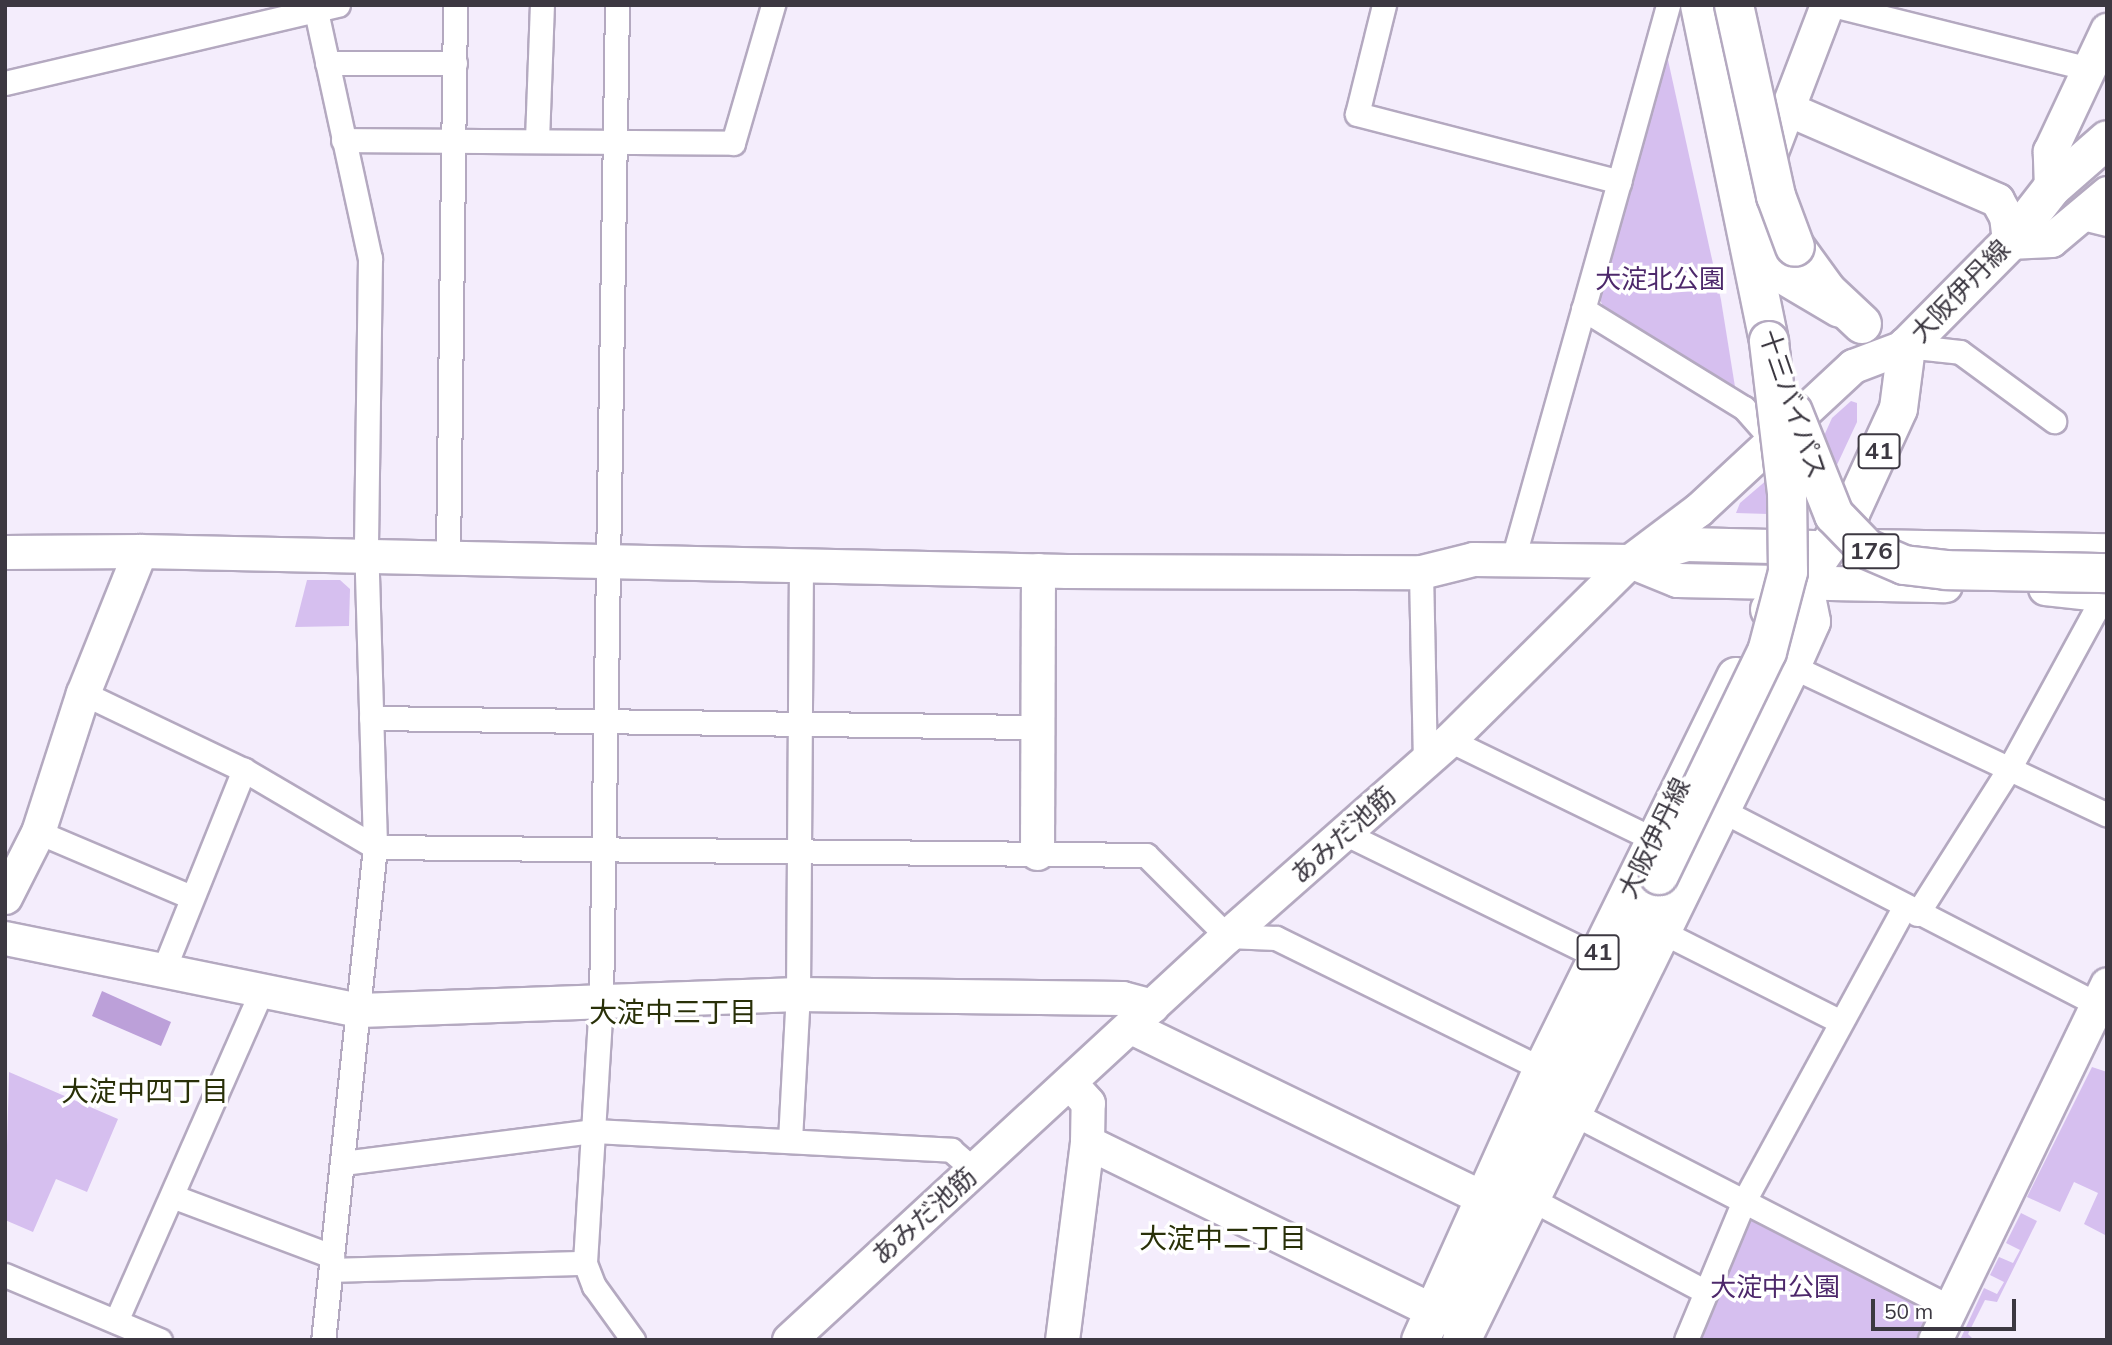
<!DOCTYPE html>
<html>
<head>
<meta charset="utf-8">
<style>
  body { margin:0 }
  #map { position:relative; width:2112px; height:1345px; overflow:hidden; background:#f4edfc; font-family:Mulish,"Noto Sans JP",sans-serif }
  div>[style] { position:absolute }
  .green>* { inset:0; background:#d6bfef }
  .water>* { inset:0; background:#bca0d9 }
  .roads { filter:drop-shadow(2px 0 #b4a9c0) drop-shadow(-2px 0 #b4a9c0) drop-shadow(0 2px #b4a9c0) drop-shadow(0 -2px #b4a9c0) }
  .street>* { height:23px; margin:-11.5px; padding:0 11.5px; transform-origin:11.5px; border-radius:11.5px; background:#fff }
  .secondary>* { height:33px; margin:-16.5px; padding:0 16.5px; transform-origin:16.5px; border-radius:16.5px; background:#fff }
  .primary>* { height:37px; margin:-18.5px; padding:0 18.5px; transform-origin:18.5px; border-radius:18.5px; background:#fff }
  .highway>* { height:38px; margin:-19px; padding:0 19px; transform-origin:19px; border-radius:19px; background:#fff }
  .bridges { filter:drop-shadow(2px 0 #b4a9c0) drop-shadow(-2px 0 #b4a9c0) drop-shadow(0 2px #b4a9c0) drop-shadow(0 -2px #b4a9c0) }
  .highway-bridge>* { height:38px; margin:-19px; padding:0 19px; transform-origin:19px; border-radius:19px; background:#fff }
  span { translate:-50% -50%; white-space:nowrap; text-align:center; line-height:1.15; -webkit-text-stroke:7px #fff; paint-order:stroke }
  .shield-label span { padding:2px 5px; background:#fff; border:2px solid; border-radius:5px; -webkit-text-stroke-width:0 }
  .shield-label { font-size:24px; color:#3c3841; font-weight:700 }
  .park-label { font-size:26px; color:#4d286b }
  .street-label { font-size:26px; color:#3c3841 }
  .neighbourhood-label { font-size:28px; color:#293008 }
  .frame { position:absolute; inset:0; border:7px solid #3c3841; pointer-events:none }
  .scale { position:absolute; left:1871px; top:1299px; width:145px; height:32px; box-sizing:border-box; border:4px solid #3c3841; border-top:0; padding-left:9px; font-size:21px; line-height:24px; white-space:nowrap; color:#3c3841; -webkit-text-stroke:5px #fff; paint-order:stroke }
</style>
</head>
<body>
<div id="map">
  <div class="green">
    <div style="clip-path:polygon(1666px 51px,1721px 300px,1736px 393px,1604px 309px,1598px 295px)"></div>
    <div style="clip-path:polygon(1851px 401px,1857px 403px,1857px 422px,1836px 467px,1828px 468px,1823px 438px,1832px 418px)"></div>
    <div style="clip-path:polygon(1768px 479px,1768px 514px,1736px 513px,1740px 503px)"></div>
    <div style="clip-path:polygon(307px 580px,340px 580px,350px 589px,349px 626px,295px 627px)"></div>
    <div style="clip-path:polygon(2092px 1067px,2107px 1072px,2107px 1236px,2084px 1224px,2098px 1193px,2074px 1182px,2060px 1212px,2027px 1197px)"></div>
    <div style="clip-path:polygon(9px 1072px,118px 1119px,87px 1192px,56px 1179px,33px 1232px,5px 1220px)"></div>
    <div style="clip-path:polygon(2021px 1213px,2037px 1221px,1997px 1302px,1985px 1300px,1968px 1334px,1974px 1340px,1960px 1340px,1984px 1288px,1997px 1294px,2004px 1282px,1990px 1275px,1999px 1257px,2013px 1263px,2020px 1250px,2006px 1243px)"></div>
    <div style="clip-path:polygon(1756px 1217px,1926px 1304px,1930px 1315px,1916px 1340px,1696px 1340px,1744px 1220px)"></div>
  </div>
  <div class="water">
    <div style="clip-path:polygon(102px 991px,171px 1022px,161px 1046px,92px 1016px)"></div>
  </div>
  <div class="roads">
    <div class="street">
      <div style="left:617px;top:5px;width:996px;rotate:90.92deg"></div>
      <div style="left:601px;top:1001px;width:262px;rotate:93.5deg"></div>
      <div style="left:585px;top:1263px;width:25px;rotate:69deg"></div>
      <div style="left:594px;top:1286px;width:67px;rotate:54.2deg"></div>
      <div style="left:1384px;top:5px;width:112px;rotate:103.9deg"></div>
      <div style="left:1357px;top:114px;width:271px;rotate:14.5deg"></div>
      <div style="left:1619px;top:182px;width:392px;rotate:105.7deg"></div>
      <div style="left:1833px;top:5px;width:264px;rotate:14deg"></div>
      <div style="left:316px;top:11px;width:253px;rotate:77.7deg"></div>
      <div style="left:370px;top:258px;width:283px;rotate:90.8deg"></div>
      <div style="left:366px;top:541px;width:306px;rotate:88.3deg"></div>
      <div style="left:375px;top:847px;width:496px;rotate:96deg"></div>
      <div style="left:327px;top:63px;width:128px"></div>
      <div style="left:5px;top:83px;width:342px;rotate:-13.2deg"></div>
      <div style="left:343px;top:140px;width:390px;rotate:0.4deg"></div>
      <div style="left:733px;top:143px;width:144px;rotate:-73.8deg"></div>
      <div style="left:537px;top:140px;width:135px;rotate:-87.9deg"></div>
      <div style="left:1619px;top:182px;width:184px;rotate:-74.5deg"></div>
      <div style="left:2079px;top:217px;width:29px;rotate:14deg"></div>
      <div style="left:1583px;top:309px;width:189px;rotate:31.6deg"></div>
      <div style="left:1744px;top:408px;width:45px;rotate:48.6deg"></div>
      <div style="left:1906px;top:346px;width:54px;rotate:6.3deg"></div>
      <div style="left:1960px;top:352px;width:117px;rotate:36.3deg"></div>
      <div style="left:448px;top:556px;width:551px;rotate:-89.27deg"></div>
      <div style="left:1421px;top:572px;width:189px;rotate:88.8deg"></div>
      <div style="left:1791px;top:666px;width:349px;rotate:25.2deg"></div>
      <div style="left:83px;top:693px;width:178px;rotate:25.6deg"></div>
      <div style="left:244px;top:770px;width:152px;rotate:30.4deg"></div>
      <div style="left:375px;top:847px;width:771px;rotate:0.59deg"></div>
      <div style="left:1146px;top:855px;width:115px;rotate:45deg"></div>
      <div style="left:1227px;top:936px;width:49px;rotate:2.3deg"></div>
      <div style="left:1276px;top:938px;width:297px;rotate:26.2deg"></div>
      <div style="left:371px;top:718px;width:665px;rotate:0.78deg"></div>
      <div style="left:1449px;top:740px;width:227px;rotate:25.9deg"></div>
      <div style="left:1721px;top:810px;width:423px;rotate:27.3deg"></div>
      <div style="left:38px;top:832px;width:166px;rotate:23deg"></div>
      <div style="left:1346px;top:834px;width:278px;rotate:26deg"></div>
      <div style="left:1917px;top:914px;width:172px;rotate:-57.6deg"></div>
      <div style="left:2009px;top:769px;width:198px;rotate:-61.4deg"></div>
      <div style="left:1662px;top:932px;width:200px;rotate:26.7deg"></div>
      <div style="left:163px;top:971px;width:217px;rotate:-68.1deg"></div>
      <div style="left:1574px;top:1114px;width:425px;rotate:27.2deg"></div>
      <div style="left:790px;top:1140px;width:146px;rotate:-86.9deg"></div>
      <div style="left:798px;top:994px;width:428px;rotate:-89.6deg"></div>
      <div style="left:343px;top:1163px;width:253px;rotate:-7.3deg"></div>
      <div style="left:594px;top:1131px;width:358px;rotate:3deg"></div>
      <div style="left:951px;top:1150px;width:30px;rotate:41deg"></div>
      <div style="left:172px;top:1196px;width:171px;rotate:20.6deg"></div>
      <div style="left:1531px;top:1199px;width:198px;rotate:28deg"></div>
      <div style="left:331px;top:1270px;width:254px;rotate:-1.6deg"></div>
      <div style="left:5px;top:1275px;width:168px;rotate:22.8deg"></div>
      <div style="left:116px;top:1321px;width:362px;rotate:-66.2deg"></div>
      <div style="left:1686px;top:1340px;width:151px;rotate:-67.4deg"></div>
      <div style="left:1744px;top:1201px;width:336px;rotate:-61.4deg"></div>
    </div>
    <div class="secondary">
      <div style="left:1788px;top:109px;width:228px;rotate:23.5deg"></div>
      <div style="left:1997px;top:200px;width:18px;rotate:61deg"></div>
      <div style="left:2006px;top:216px;width:26px;rotate:83deg"></div>
      <div style="left:2009px;top:242px;width:42px;rotate:-2.7deg"></div>
      <div style="left:2051px;top:240px;width:73px;rotate:-40deg"></div>
      <div style="left:1764px;top:170px;width:177px;rotate:-69.1deg"></div>
      <div style="left:2051px;top:188px;width:37px;rotate:-92deg"></div>
      <div style="left:2050px;top:151px;width:134px;rotate:-64.8deg"></div>
      <div style="left:1759px;top:231px;width:38px;rotate:76deg"></div>
      <div style="left:1768px;top:268px;width:82px;rotate:30.6deg"></div>
      <div style="left:1868px;top:546px;width:239px;rotate:1deg"></div>
      <div style="left:5px;top:552px;width:135px;rotate:-0.4deg"></div>
      <div style="left:140px;top:551px;width:927px;rotate:1.24deg"></div>
      <div style="left:1067px;top:571px;width:354px;rotate:0.2deg"></div>
      <div style="left:1421px;top:572px;width:54px;rotate:-14deg"></div>
      <div style="left:1473px;top:559px;width:157px;rotate:0.7deg"></div>
      <div style="left:1630px;top:561px;width:59px;rotate:-16.9deg"></div>
      <div style="left:1686px;top:544px;width:128px;rotate:1.3deg"></div>
      <div style="left:1630px;top:561px;width:51px;rotate:22deg"></div>
      <div style="left:1677px;top:580px;width:268px;rotate:1.1deg"></div>
      <div style="left:2045px;top:588px;width:62px;rotate:6.4deg"></div>
      <div style="left:1037px;top:853px;width:283px;rotate:-89.8deg"></div>
      <div style="left:5px;top:897px;width:73px;rotate:-63.1deg"></div>
      <div style="left:38px;top:832px;width:146px;rotate:-72.1deg"></div>
      <div style="left:83px;top:693px;width:153px;rotate:-68.1deg"></div>
      <div style="left:5px;top:938px;width:362px;rotate:11.5deg"></div>
      <div style="left:360px;top:1010px;width:438px;rotate:-2.1deg"></div>
      <div style="left:798px;top:994px;width:324px;rotate:0.7deg"></div>
      <div style="left:1122px;top:998px;width:31px;rotate:15deg"></div>
      <div style="left:1131px;top:1027px;width:389px;rotate:25.9deg"></div>
      <div style="left:1087px;top:1142px;width:411px;rotate:26deg"></div>
      <div style="left:789px;top:1340px;width:596px;rotate:-42.69deg"></div>
      <div style="left:1227px;top:936px;width:296px;rotate:-41.4deg"></div>
      <div style="left:1449px;top:740px;width:255px;rotate:-44.7deg"></div>
      <div style="left:1630px;top:561px;width:85px;rotate:-36.9deg"></div>
      <div style="left:1698px;top:510px;width:212px;rotate:-42.9deg"></div>
      <div style="left:1853px;top:366px;width:57px;rotate:-20.7deg"></div>
      <div style="left:1062px;top:1340px;width:200px;rotate:-82.8deg"></div>
      <div style="left:1087px;top:1142px;width:39px;rotate:-89deg"></div>
      <div style="left:1088px;top:1103px;width:27px;rotate:-132deg"></div>
      <div style="left:1935px;top:1340px;width:395px;rotate:-64.2deg"></div>
    </div>
    <div class="primary">
      <div style="left:1769px;top:609px;width:44px;rotate:-39.5deg"></div>
      <div style="left:1803px;top:581px;width:83px;rotate:-55.3deg"></div>
      <div style="left:1850px;top:513px;width:115px;rotate:-65.4deg"></div>
      <div style="left:1898px;top:408px;width:63px;rotate:-82.6deg"></div>
      <div style="left:1906px;top:346px;width:146px;rotate:-45.3deg"></div>
      <div style="left:2009px;top:242px;width:68px;rotate:-52.1deg"></div>
      <div style="left:2051px;top:188px;width:74px;rotate:-41.2deg"></div>
      <div style="left:1420px;top:1340px;width:297px;rotate:-65.8deg"></div>
      <div style="left:1542px;top:1069px;width:438px;rotate:-63.8deg"></div>
      <div style="left:1461px;top:1340px;width:750px;rotate:-63.91deg"></div>
      <div style="left:1791px;top:666px;width:49px;rotate:-66deg"></div>
      <div style="left:1811px;top:621px;width:41px;rotate:-101.3deg"></div>
    </div>
    <div class="highway">
      <div style="left:1700px;top:5px;width:343px;rotate:78.4deg"></div>
      <div style="left:1795px;top:247px;width:54px;rotate:54deg"></div>
      <div style="left:1827px;top:291px;width:48px;rotate:43.3deg"></div>
      <div style="left:1434px;top:1310px;width:123px;rotate:-58deg"></div>
      <div style="left:1499px;top:1206px;width:368px;rotate:-64.2deg"></div>
    </div>
  </div>
  <div class="bridges">
    <div class="highway-bridge">
      <div style="left:1734px;top:5px;width:196px;rotate:77.6deg"></div>
      <div style="left:1776px;top:196px;width:54px;rotate:69.6deg"></div>
      <div style="left:1793px;top:412px;width:111px;rotate:68.3deg"></div>
      <div style="left:1834px;top:515px;width:47px;rotate:45.9deg"></div>
      <div style="left:1867px;top:549px;width:40px;rotate:23.4deg"></div>
      <div style="left:1904px;top:565px;width:42px;rotate:6.8deg"></div>
      <div style="left:1946px;top:570px;width:161px;rotate:1.1deg"></div>
      <div style="left:1659px;top:875px;width:248px;rotate:-64.2deg"></div>
      <div style="left:1767px;top:652px;width:83px;rotate:-75.3deg"></div>
      <div style="left:1788px;top:572px;width:79px;rotate:-90.7deg"></div>
      <div style="left:1787px;top:493px;width:153px;rotate:-96.8deg"></div>
    </div>
  </div>
  <div class="shield-label">
    <span style="left:1879px;top:451px">41</span>
    <span style="left:1871px;top:551px">176</span>
    <span style="left:1598px;top:952px">41</span>
  </div>
  <div class="park-label">
    <span style="left:1660px;top:279px">大淀北公園</span>
    <span style="left:1775px;top:1287px">大淀中公園</span>
  </div>
  <div class="street-label">
    <span style="left:1960px;top:291px;rotate:-46deg">大阪伊丹線</span>
    <span style="left:1793px;top:404px;rotate:71deg">十三バイパス</span>
    <span style="left:1343px;top:835px;rotate:-42deg">あみだ池筋</span>
    <span style="left:1654px;top:838px;rotate:-64deg">大阪伊丹線</span>
    <span style="left:924px;top:1216px;rotate:-42deg">あみだ池筋</span>
  </div>
  <div class="neighbourhood-label">
    <span style="left:673px;top:1012px">大淀中三丁目</span>
    <span style="left:145px;top:1091px">大淀中四丁目</span>
    <span style="left:1223px;top:1238px">大淀中二丁目</span>
  </div>
  <div class="frame"></div>
  <div class="scale">50 m</div>
</div>
</body>
</html>
